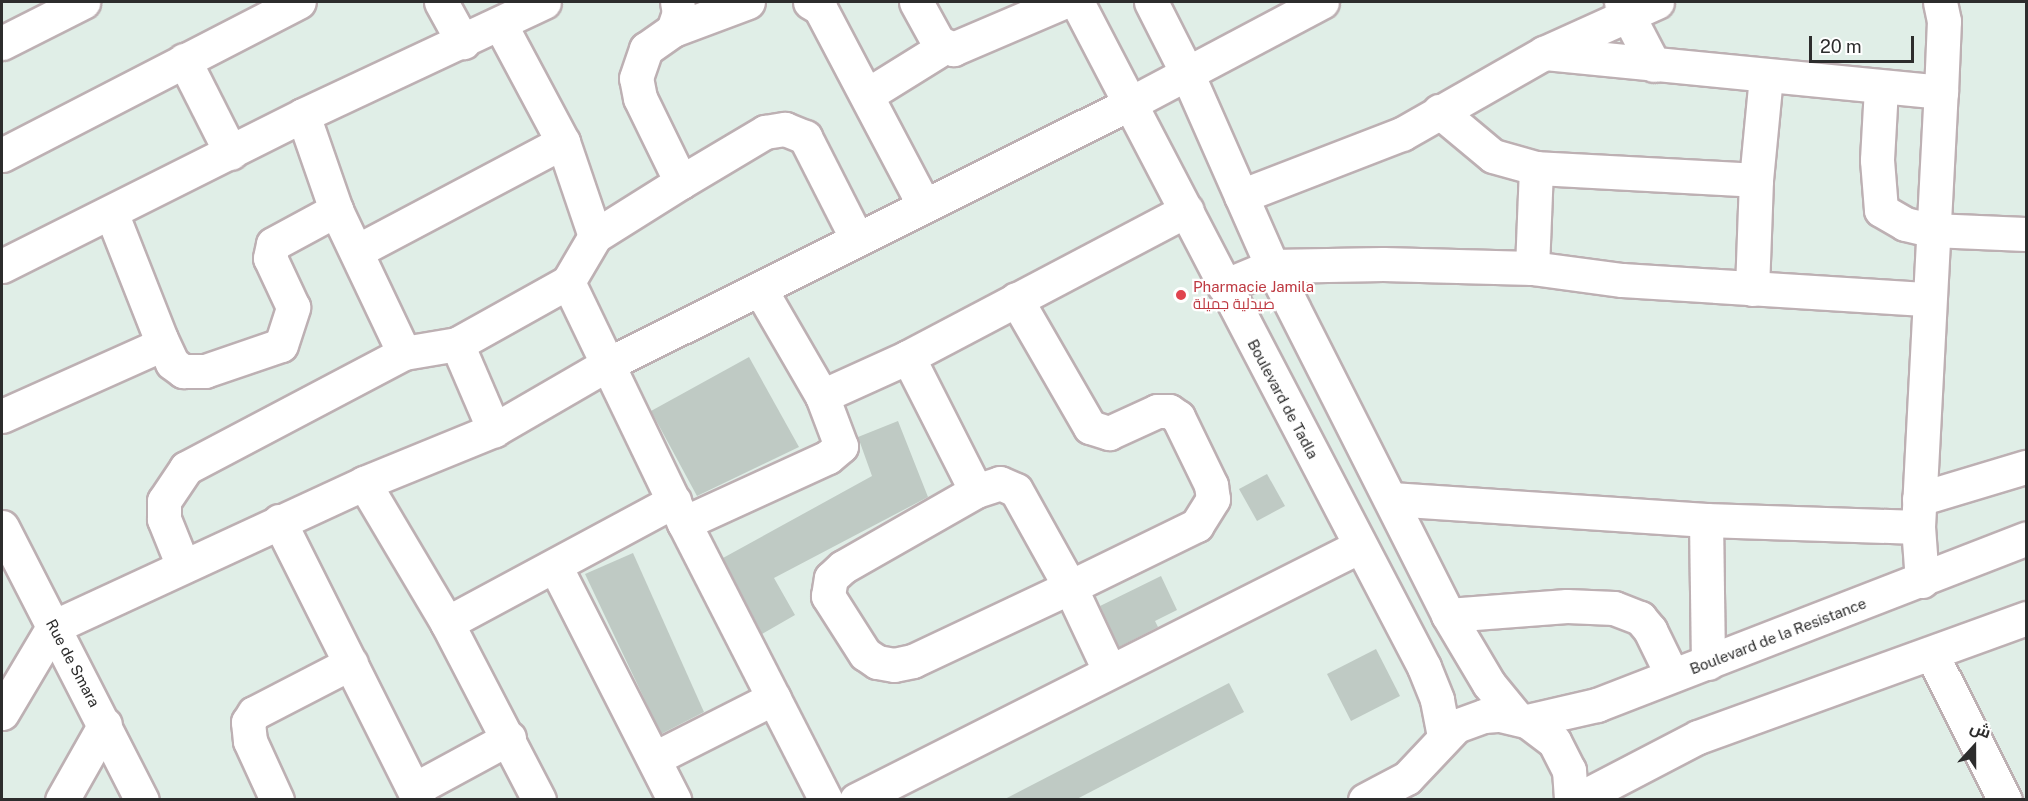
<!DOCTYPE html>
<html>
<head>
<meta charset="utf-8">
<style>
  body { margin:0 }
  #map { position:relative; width:2028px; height:801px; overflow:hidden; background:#e0eee7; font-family:"Public Sans",Cairo,sans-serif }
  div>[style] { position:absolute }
  .building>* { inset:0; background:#bfcac4 }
  .roads { filter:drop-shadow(2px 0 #bdb0b3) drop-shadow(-2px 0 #bdb0b3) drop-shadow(0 2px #bdb0b3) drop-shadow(0 -2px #bdb0b3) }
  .street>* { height:33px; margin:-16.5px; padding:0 16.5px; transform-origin:16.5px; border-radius:16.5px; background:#fff }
  .secondary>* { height:33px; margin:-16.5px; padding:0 16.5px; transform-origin:16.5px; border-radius:16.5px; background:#fff }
  .dots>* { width:16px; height:16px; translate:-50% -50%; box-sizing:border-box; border:3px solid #fff; border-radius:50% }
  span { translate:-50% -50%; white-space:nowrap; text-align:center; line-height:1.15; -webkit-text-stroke:4.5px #fff; paint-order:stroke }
  .health-label { font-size:15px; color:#be3a42 }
  .left { translate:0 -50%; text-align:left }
  .street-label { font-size:15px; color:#2d2d2d }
  .frame { position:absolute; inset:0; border:3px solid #2d2d2d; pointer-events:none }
  .north { position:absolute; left:1944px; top:717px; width:60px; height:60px; -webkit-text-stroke:4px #fff; paint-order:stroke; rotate:21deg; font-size:16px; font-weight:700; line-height:24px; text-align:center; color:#2d2d2d }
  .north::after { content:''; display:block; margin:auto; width:21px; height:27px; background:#2d2d2d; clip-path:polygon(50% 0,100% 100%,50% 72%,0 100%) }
  .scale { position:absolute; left:1809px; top:36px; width:105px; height:27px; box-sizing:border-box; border:3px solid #2d2d2d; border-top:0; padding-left:8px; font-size:18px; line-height:21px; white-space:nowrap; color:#2d2d2d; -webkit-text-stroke:4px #fff; paint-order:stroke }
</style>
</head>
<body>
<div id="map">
  <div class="building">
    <div style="clip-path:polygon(749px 357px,799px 447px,697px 496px,651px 411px)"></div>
    <div style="clip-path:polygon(898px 421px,928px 497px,774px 578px,795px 615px,762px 634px,723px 558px,872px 476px,858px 437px)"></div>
    <div style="clip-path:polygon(1267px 474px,1285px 506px,1257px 521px,1239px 489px)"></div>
    <div style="clip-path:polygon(633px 553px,704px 712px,661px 734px,585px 574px)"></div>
    <div style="clip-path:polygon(1161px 576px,1177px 610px,1155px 621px,1158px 627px,1119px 647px,1100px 606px)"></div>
    <div style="clip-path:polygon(1376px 649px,1400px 696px,1351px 721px,1327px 674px)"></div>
    <div style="clip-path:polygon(1229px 683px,1244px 712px,1075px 800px,1003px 800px)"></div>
  </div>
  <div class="roads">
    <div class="street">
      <div style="left:441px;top:2px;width:46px;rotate:61.2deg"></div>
      <div style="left:810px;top:2px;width:12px;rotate:31deg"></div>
      <div style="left:820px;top:8px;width:223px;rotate:62.2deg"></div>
      <div style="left:916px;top:2px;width:46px;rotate:61.2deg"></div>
      <div style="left:938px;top:42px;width:17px;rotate:25deg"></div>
      <div style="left:953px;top:49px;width:120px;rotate:-23.1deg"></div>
      <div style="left:1621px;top:2px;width:71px;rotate:62.4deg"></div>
      <div style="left:500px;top:24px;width:134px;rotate:61.9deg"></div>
      <div style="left:563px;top:142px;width:99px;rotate:71.2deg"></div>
      <div style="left:673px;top:30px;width:80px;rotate:-20.5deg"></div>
      <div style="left:2px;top:43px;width:91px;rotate:-26.8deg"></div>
      <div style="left:1544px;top:53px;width:399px;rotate:5.6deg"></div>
      <div style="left:184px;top:60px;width:104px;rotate:63.2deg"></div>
      <div style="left:1881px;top:88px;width:72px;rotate:93.2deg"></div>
      <div style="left:1877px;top:160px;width:50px;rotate:85.4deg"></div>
      <div style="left:1881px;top:210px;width:28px;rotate:30deg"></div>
      <div style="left:1905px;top:224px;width:27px;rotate:13deg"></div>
      <div style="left:1931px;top:230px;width:95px;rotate:2.4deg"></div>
      <div style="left:867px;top:95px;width:91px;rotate:-31.9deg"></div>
      <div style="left:1439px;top:111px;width:70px;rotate:39.8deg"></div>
      <div style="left:1493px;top:156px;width:45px;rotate:15.6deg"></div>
      <div style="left:1536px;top:168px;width:220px;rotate:3.1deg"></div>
      <div style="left:303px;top:115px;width:101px;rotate:70.8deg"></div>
      <div style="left:336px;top:210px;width:158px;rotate:64.6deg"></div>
      <div style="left:2px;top:155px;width:334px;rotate:-27.3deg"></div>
      <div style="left:681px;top:182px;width:98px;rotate:-30.8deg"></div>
      <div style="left:765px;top:132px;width:20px;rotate:-9deg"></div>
      <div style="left:785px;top:129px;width:22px;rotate:22deg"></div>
      <div style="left:805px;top:137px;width:114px;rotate:63deg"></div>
      <div style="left:1241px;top:196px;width:173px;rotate:-21.1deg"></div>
      <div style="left:1402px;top:134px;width:163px;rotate:-29.7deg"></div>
      <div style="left:1544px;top:53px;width:124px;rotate:-24.3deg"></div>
      <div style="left:357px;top:251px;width:233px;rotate:-27.9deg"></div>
      <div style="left:2px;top:266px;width:337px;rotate:-26.6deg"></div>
      <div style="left:303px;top:115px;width:266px;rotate:-25.1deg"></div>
      <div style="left:1532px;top:268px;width:100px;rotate:-87.7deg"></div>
      <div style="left:568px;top:282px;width:267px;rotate:64.3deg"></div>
      <div style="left:684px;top:523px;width:311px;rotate:62.9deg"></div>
      <div style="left:1224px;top:286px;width:52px;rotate:-22.6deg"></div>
      <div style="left:1272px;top:266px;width:111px;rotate:-1deg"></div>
      <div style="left:1383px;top:264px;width:149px;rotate:1.5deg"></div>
      <div style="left:1532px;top:268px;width:91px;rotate:7.6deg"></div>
      <div style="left:1622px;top:280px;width:307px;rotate:3.6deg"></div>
      <div style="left:1752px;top:289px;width:109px;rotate:-87.9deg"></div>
      <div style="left:1756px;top:180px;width:103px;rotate:-84.5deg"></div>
      <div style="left:1016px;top:299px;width:148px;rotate:60deg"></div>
      <div style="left:1090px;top:427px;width:20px;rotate:18deg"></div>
      <div style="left:1109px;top:433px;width:53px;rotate:-24.6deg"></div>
      <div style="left:1157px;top:411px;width:12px"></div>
      <div style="left:1169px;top:411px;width:11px;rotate:34deg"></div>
      <div style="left:1178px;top:417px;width:76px;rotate:64.1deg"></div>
      <div style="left:1211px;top:485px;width:14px;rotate:82deg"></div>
      <div style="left:1213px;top:499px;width:31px;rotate:122deg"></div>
      <div style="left:1197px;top:525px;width:141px;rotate:154deg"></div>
      <div style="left:1070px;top:587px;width:92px;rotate:64.8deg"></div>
      <div style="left:161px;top:339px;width:26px;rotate:65deg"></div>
      <div style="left:172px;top:363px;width:14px;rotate:36deg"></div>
      <div style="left:183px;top:371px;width:22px"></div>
      <div style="left:205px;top:371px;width:80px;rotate:-18.9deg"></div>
      <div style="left:281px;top:345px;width:40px;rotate:-72deg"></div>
      <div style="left:293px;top:307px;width:54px;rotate:-115.1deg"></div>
      <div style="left:270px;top:258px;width:14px;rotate:-78deg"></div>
      <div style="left:273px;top:244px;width:72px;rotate:-28.4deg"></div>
      <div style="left:457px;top:344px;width:94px;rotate:66.7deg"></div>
      <div style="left:908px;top:357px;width:150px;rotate:63.1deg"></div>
      <div style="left:822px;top:396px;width:94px;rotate:-24.4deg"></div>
      <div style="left:908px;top:357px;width:315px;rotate:-27.8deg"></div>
      <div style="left:2px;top:416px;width:164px;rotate:-24.1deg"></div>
      <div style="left:152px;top:349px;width:13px;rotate:-48deg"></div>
      <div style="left:161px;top:339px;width:136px;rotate:-111.5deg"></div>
      <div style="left:364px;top:483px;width:163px;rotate:59.3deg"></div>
      <div style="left:447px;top:623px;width:199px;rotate:62.5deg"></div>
      <div style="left:1000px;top:483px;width:17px;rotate:24deg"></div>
      <div style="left:1016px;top:490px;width:111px;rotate:60.9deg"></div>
      <div style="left:1070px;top:587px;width:174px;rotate:154.8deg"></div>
      <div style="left:913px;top:661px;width:19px;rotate:168deg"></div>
      <div style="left:894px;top:665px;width:17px;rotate:-170deg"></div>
      <div style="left:877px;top:662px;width:14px;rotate:-146deg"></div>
      <div style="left:865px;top:654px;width:69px;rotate:-122.5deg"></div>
      <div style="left:828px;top:596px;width:18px;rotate:-81deg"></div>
      <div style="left:831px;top:578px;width:16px;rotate:-43deg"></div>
      <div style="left:843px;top:567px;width:153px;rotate:-29.7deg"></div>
      <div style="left:976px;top:491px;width:25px;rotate:-18deg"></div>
      <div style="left:1391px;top:499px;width:316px;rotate:3.8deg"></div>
      <div style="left:1706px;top:520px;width:212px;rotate:1.9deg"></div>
      <div style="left:1919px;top:499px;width:112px;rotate:-16.7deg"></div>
      <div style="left:1706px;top:520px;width:143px;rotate:89.2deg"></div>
      <div style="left:279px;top:521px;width:312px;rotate:63.4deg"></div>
      <div style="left:684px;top:523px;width:158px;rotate:-24.6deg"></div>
      <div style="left:828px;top:457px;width:17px;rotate:-40deg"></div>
      <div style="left:841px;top:446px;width:53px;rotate:-110.8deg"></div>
      <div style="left:822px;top:396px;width:124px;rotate:-120.1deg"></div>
      <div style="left:2px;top:527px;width:307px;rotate:62.9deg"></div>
      <div style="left:183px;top:566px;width:51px;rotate:-112deg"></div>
      <div style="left:164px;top:519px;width:18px;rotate:-90deg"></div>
      <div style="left:164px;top:501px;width:40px;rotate:-56deg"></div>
      <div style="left:186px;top:468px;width:246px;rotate:-27.8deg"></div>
      <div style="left:404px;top:353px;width:54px;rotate:-9.6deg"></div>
      <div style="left:457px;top:344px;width:127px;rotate:-29.2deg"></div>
      <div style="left:568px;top:282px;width:53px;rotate:-59.6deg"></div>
      <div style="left:595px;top:236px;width:102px;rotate:-32.1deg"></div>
      <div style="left:681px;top:182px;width:93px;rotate:-116deg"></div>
      <div style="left:640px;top:98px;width:20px;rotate:-101deg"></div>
      <div style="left:636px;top:78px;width:31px;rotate:-71deg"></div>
      <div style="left:646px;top:49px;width:33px;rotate:-35deg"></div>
      <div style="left:673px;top:30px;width:18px;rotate:-71deg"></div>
      <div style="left:679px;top:13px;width:11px;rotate:-100deg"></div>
      <div style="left:555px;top:566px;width:263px;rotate:63deg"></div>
      <div style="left:1922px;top:581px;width:54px;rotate:-94.2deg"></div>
      <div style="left:1918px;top:527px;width:436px;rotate:-87deg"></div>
      <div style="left:1941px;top:92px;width:71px;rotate:-87.6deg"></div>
      <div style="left:1944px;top:21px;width:19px;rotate:-102deg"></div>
      <div style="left:1448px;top:615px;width:119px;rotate:-4.3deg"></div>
      <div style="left:1567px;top:606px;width:47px;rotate:2.4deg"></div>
      <div style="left:1614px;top:608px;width:28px;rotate:21deg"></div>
      <div style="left:1640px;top:618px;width:16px;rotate:50deg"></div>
      <div style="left:1650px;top:630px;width:50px;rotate:63.9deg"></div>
      <div style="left:447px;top:623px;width:258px;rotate:-28.3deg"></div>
      <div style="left:1932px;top:655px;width:162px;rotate:63.3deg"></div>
      <div style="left:2px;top:713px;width:100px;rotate:-59.3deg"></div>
      <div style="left:53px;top:627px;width:343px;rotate:-24.8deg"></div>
      <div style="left:364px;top:483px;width:140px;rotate:-22.2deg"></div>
      <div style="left:494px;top:430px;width:132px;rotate:-30.1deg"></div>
      <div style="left:608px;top:364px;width:585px;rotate:-26.52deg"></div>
      <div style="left:1131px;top:103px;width:216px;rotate:-27.9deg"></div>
      <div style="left:655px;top:758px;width:133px;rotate:-26.8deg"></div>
      <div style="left:415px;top:789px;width:107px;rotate:-28.5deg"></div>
      <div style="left:62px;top:800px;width:87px;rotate:-60.5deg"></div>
      <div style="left:277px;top:800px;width:65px;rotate:-114.6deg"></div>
      <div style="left:250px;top:741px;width:19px;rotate:-96deg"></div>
      <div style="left:248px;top:722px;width:11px;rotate:-56deg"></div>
      <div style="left:254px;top:713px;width:109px;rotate:-27.3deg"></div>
      <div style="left:856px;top:800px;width:564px;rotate:-26.75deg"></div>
    </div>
    <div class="secondary">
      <div style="left:1077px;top:2px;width:750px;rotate:62.44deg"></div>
      <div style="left:1424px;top:667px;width:35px;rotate:68deg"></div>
      <div style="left:1437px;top:700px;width:37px;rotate:79deg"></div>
      <div style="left:1151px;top:2px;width:77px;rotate:63.1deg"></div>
      <div style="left:1186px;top:71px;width:213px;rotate:66.2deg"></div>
      <div style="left:1272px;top:266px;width:391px;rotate:63.2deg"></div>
      <div style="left:1448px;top:615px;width:80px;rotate:59.3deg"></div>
      <div style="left:1489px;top:684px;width:43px;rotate:50.7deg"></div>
      <div style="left:1527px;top:721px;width:72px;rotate:-12.9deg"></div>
      <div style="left:1597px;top:705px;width:460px;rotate:-21.2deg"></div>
      <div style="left:1365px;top:800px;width:47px;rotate:-27.6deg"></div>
      <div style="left:1407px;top:778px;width:71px;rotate:-46.7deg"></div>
      <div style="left:1456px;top:726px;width:30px;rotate:-20deg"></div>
      <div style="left:1484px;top:716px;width:16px;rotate:-4deg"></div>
      <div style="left:1500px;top:715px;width:28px;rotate:13deg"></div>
      <div style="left:1527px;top:721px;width:34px;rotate:37deg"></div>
      <div style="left:1554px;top:741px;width:33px;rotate:63deg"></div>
      <div style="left:1569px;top:770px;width:30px;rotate:86deg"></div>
      <div style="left:1577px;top:800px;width:136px;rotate:-27.5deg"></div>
      <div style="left:1698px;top:737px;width:349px;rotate:-19.9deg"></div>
    </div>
  </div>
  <div class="dots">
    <div style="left:1181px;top:295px;background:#e0444e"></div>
  </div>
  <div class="health-label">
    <span class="left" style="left:1193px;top:295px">Pharmacie Jamila<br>صيدلية جميلة</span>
  </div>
  <div class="street-label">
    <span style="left:1283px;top:399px;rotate:62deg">Boulevard de Tadla</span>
    <span style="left:1778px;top:636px;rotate:-21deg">Boulevard de la Resistance</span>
    <span style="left:73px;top:663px;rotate:62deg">Rue de Smara</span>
  </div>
  <div class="frame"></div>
  <div class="north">ش</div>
  <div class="scale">20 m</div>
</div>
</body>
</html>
